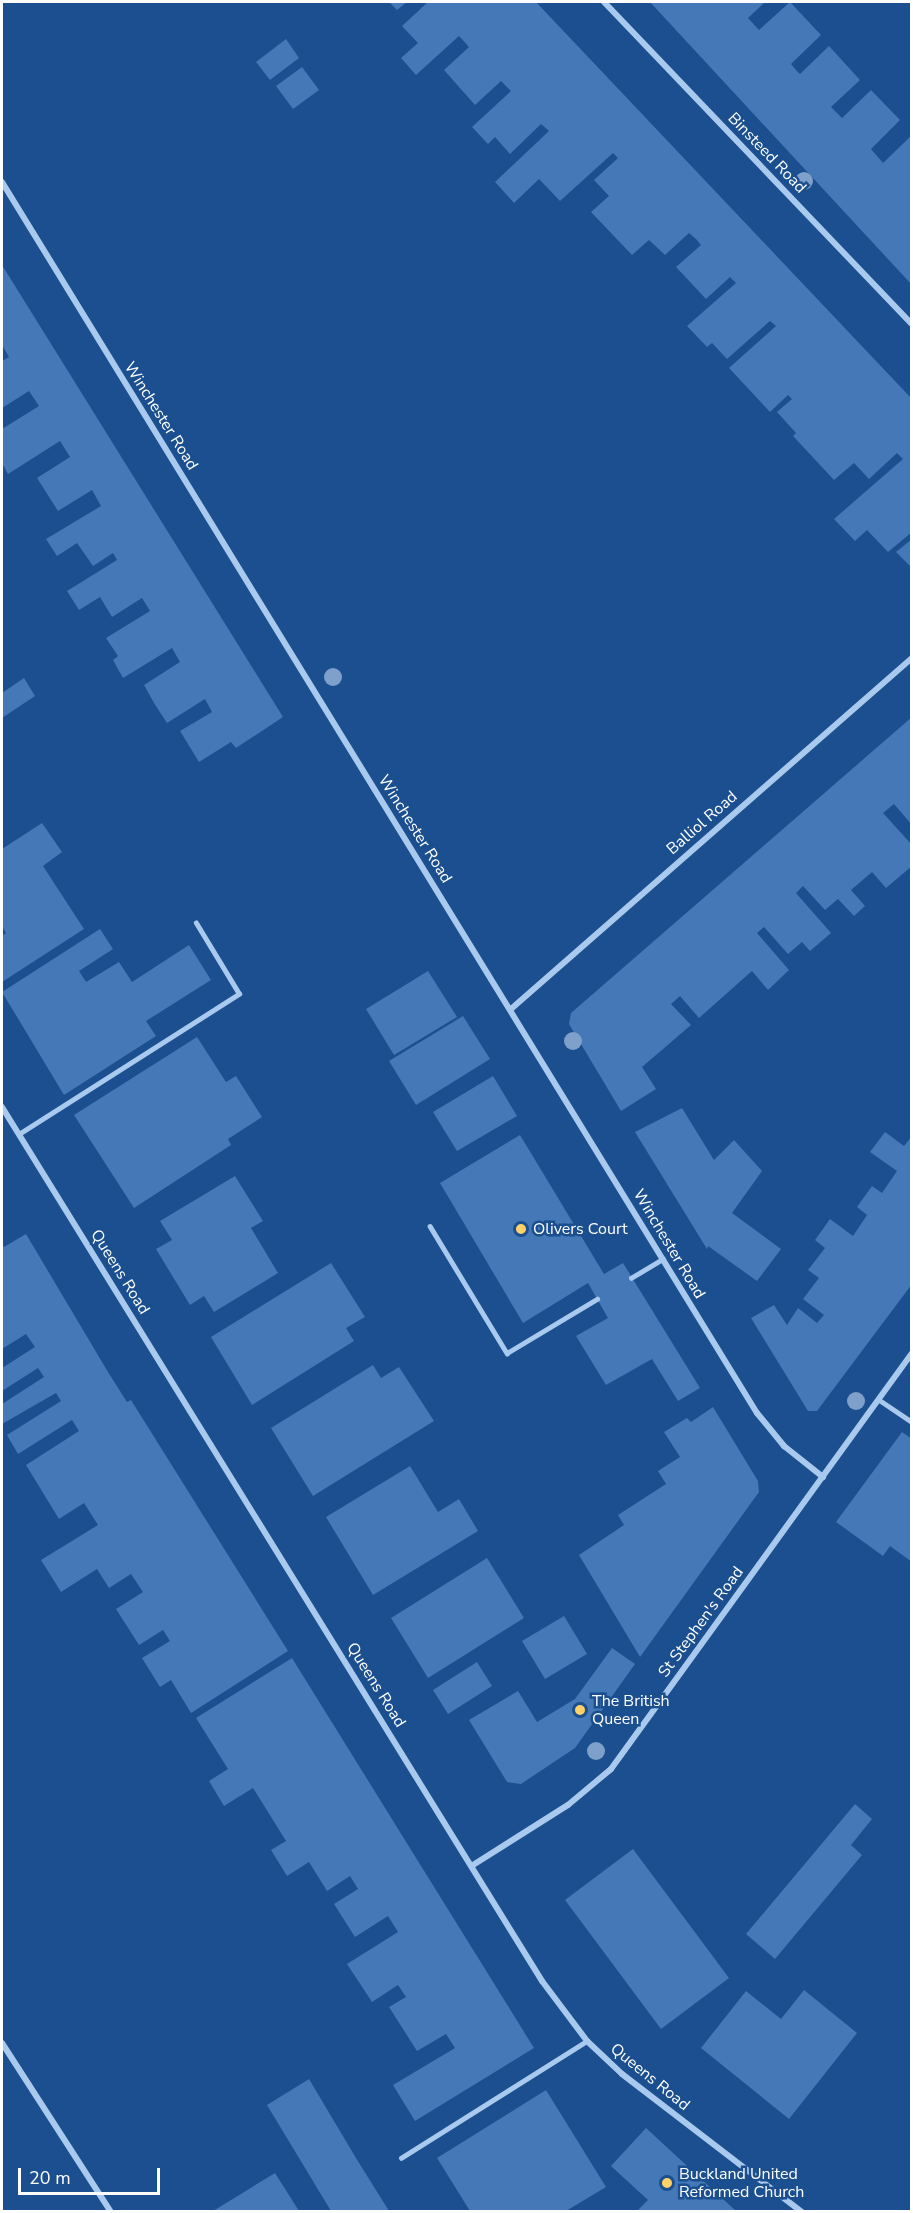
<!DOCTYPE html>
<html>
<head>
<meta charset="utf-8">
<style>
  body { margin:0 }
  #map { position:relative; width:913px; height:2213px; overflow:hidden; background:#1b4f8f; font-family:"Nunito Sans",sans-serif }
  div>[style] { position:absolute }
  .building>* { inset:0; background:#4478b7 }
  .lane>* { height:4.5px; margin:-2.25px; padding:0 2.25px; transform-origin:2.25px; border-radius:2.25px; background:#a9c9ee }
  .street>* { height:6px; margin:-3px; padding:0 3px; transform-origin:3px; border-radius:3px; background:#a9c9ee }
  .trees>* { width:18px; height:18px; margin:-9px; border-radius:50%; background:#7ea0ca }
  .dots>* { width:16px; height:16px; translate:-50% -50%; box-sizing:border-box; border:3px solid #1b4f8f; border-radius:50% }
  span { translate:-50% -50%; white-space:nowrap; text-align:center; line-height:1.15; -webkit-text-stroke:5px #1b4f8f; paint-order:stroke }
  .street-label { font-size:16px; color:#fff }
  .poi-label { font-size:16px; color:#fff }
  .left { translate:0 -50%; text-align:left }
  .frame { position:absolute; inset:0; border:3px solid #fff; pointer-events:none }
  .scale { position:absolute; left:18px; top:2168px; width:142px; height:27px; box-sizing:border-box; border:3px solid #fff; border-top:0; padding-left:8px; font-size:18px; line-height:21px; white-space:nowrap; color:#fff; -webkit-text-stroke:4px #1b4f8f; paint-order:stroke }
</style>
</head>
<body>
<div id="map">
  <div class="building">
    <div style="clip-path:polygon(389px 2px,407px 2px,397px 10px)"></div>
    <div style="clip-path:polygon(428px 2px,536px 2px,912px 399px,912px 532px,888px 552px,867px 530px,855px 541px,834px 519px,903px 459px,897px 453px,869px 479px,854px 463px,834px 480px,793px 436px,796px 433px,777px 412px,792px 399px,788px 395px,770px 412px,729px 368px,776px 326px,770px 321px,727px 359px,712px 343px,707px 347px,687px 326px,736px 283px,730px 277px,706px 299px,676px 267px,701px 245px,696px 239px,689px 233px,665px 255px,649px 240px,632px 255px,591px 212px,609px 196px,594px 180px,618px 158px,613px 153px,560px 201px,539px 179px,514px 203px,495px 182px,549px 131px,541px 124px,510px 154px,495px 137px,488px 144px,472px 127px,511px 91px,501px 81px,475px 105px,444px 70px,469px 47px,459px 36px,416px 75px,401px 58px,418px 43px,402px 26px)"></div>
    <div style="clip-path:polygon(650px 2px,765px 2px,748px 18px,759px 30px,790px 2px,821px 35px,791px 64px,796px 70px,800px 74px,829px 46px,860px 80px,831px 107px,842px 118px,871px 90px,900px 120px,871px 149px,883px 163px,912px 135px,912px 285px)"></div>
    <div style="clip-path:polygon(286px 39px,299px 58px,270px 80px,256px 62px)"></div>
    <div style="clip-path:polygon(302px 67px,319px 90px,293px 109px,276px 86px)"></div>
    <div style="clip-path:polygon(2px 265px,283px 717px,236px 748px,231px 742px,199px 762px,180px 731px,212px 712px,205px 699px,167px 723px,154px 703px,144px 685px,180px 662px,172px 648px,123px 678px,113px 660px,118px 656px,106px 638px,150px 611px,142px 598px,112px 617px,100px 597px,79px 610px,67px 591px,117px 560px,113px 553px,93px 566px,77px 543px,57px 556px,46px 539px,101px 506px,92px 490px,58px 511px,37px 478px,70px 457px,60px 441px,8px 474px,2px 463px,2px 429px,39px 406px,29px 391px,2px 408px,2px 361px,9px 357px,2px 345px)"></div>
    <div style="clip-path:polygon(912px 539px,912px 568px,896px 552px)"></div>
    <div style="clip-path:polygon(24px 678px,35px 696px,2px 718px,2px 693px)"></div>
    <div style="clip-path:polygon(912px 717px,912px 825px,894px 804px,883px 813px,912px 845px,912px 866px,886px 888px,872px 872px,851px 890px,865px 906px,854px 916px,838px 899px,825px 910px,803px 886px,796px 893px,831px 933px,810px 951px,802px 942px,788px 954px,764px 927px,757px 933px,789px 970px,768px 990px,752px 971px,699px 1018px,680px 996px,671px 1004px,691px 1025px,642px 1067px,656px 1089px,621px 1111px,569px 1024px,571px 1013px)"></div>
    <div style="clip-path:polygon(42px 823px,62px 852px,43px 866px,84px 929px,2px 982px,2px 936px,6px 933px,2px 926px,2px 849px)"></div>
    <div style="clip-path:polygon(100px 929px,113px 949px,79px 971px,86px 982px,119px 962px,132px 982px,189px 945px,211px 980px,146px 1021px,156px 1036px,64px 1095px,2px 992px)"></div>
    <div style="clip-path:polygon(428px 971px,457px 1017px,394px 1055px,366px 1009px)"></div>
    <div style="clip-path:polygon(463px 1016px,490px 1059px,416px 1105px,389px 1061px)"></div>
    <div style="clip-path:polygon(197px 1037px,226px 1082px,236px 1076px,262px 1117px,228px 1139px,231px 1145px,134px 1208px,74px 1115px)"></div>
    <div style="clip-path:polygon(493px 1076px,517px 1116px,457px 1151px,433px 1112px)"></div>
    <div style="clip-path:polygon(682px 1108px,714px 1160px,734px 1140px,762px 1171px,732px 1213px,781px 1249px,757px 1281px,708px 1246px,707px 1249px,635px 1132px)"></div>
    <div style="clip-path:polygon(885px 1132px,904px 1146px,912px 1136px,912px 1284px,817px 1411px,808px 1411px,751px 1318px,774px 1305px,787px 1325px,798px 1308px,817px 1323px,824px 1315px,803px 1299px,819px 1278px,808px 1270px,825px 1248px,815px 1240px,830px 1219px,853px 1236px,867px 1215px,857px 1207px,872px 1186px,882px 1193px,897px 1171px,870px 1152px)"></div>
    <div style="clip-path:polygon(520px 1135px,604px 1274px,623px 1263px,700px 1388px,678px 1401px,652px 1359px,606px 1385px,576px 1336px,608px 1318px,588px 1283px,523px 1323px,440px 1183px)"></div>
    <div style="clip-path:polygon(235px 1176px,263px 1221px,251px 1228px,278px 1273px,214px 1312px,204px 1296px,190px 1305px,156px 1249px,172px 1240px,160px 1221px)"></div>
    <div style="clip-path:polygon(26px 1234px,108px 1372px,127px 1402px,131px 1400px,288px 1651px,191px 1713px,171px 1680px,160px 1687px,142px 1658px,170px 1641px,163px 1630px,139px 1645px,116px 1609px,143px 1592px,131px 1574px,109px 1588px,97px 1569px,61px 1592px,41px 1560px,98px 1525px,84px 1503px,59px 1519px,26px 1465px,79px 1431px,72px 1420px,18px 1454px,7px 1435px,61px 1401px,56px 1393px,2px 1424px,2px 1404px,44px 1377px,38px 1368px,2px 1391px,2px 1368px,35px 1347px,26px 1334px,2px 1349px,2px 1244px,4px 1247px)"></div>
    <div style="clip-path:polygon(331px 1263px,365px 1317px,346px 1328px,354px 1341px,252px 1405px,211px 1337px)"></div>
    <div style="clip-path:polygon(373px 1365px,381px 1378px,399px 1367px,434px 1421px,313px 1496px,271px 1428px)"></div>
    <div style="clip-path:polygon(713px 1407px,758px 1481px,759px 1492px,640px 1657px,579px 1555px,624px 1525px,618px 1515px,666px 1484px,658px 1471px,680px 1457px,664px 1432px,687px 1418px,691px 1422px)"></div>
    <div style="clip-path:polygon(902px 1432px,912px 1439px,912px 1562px,890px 1546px,883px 1556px,836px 1522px)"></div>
    <div style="clip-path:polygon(410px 1466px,438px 1512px,459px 1499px,478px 1531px,373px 1595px,326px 1517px)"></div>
    <div style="clip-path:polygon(487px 1558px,524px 1618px,428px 1678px,391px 1618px)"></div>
    <div style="clip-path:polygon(564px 1616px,587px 1654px,545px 1679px,522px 1641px)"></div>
    <div style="clip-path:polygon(612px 1648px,635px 1664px,575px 1748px,521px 1784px,507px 1782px,469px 1720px,518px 1691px,537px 1722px,575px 1699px)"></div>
    <div style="clip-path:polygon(292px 1658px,534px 2048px,415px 2121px,393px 2085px,455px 2048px,446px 2034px,417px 2051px,389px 2007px,406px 1997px,398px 1985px,372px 2002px,347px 1964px,398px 1932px,388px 1916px,355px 1937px,334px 1904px,358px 1889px,350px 1876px,327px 1891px,309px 1862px,287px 1876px,271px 1850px,286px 1841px,253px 1788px,224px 1806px,209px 1781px,228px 1769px,196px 1718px)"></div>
    <div style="clip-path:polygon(477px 1662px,492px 1686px,448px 1714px,433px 1690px)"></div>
    <div style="clip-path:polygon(855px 1804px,872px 1819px,851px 1845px,862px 1855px,775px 1959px,746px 1934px)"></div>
    <div style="clip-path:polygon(633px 1849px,729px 1978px,661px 2029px,565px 1900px)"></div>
    <div style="clip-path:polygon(804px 1990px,857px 2033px,789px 2119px,701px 2048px,746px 1991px,781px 2019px)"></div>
    <div style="clip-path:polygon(309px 2079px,356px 2158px,389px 2211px,331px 2211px,267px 2105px)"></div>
    <div style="clip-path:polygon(546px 2090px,606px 2187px,566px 2211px,470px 2211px,437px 2158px)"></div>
    <div style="clip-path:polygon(646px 2128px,736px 2211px,637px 2211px,648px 2200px,611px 2166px)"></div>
    <div style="clip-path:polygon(275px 2173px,299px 2211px,213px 2211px)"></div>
  </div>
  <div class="lane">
    <div style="left:19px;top:1134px;width:261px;rotate:-32.5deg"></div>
    <div style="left:239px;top:994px;width:83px;rotate:-121.2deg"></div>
    <div style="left:430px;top:1226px;width:149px;rotate:58.8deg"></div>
    <div style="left:507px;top:1353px;width:105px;rotate:-31deg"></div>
    <div style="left:631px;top:1278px;width:37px;rotate:-31deg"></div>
    <div style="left:878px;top:1399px;width:41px;rotate:34.1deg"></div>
    <div style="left:401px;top:2158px;width:220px;rotate:-32.2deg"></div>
  </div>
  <div class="street">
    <div style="left:604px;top:2px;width:446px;rotate:46.3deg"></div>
    <div style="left:2px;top:182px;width:1444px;rotate:58.48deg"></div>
    <div style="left:757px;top:1413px;width:43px;rotate:50.7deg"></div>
    <div style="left:784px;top:1446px;width:50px;rotate:38.5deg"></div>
    <div style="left:511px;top:1009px;width:533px;rotate:-41.2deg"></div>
    <div style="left:2px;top:1107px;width:1027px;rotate:58.29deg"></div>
    <div style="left:542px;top:1981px;width:75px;rotate:53.1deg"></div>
    <div style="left:587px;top:2041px;width:48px;rotate:43.3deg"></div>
    <div style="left:622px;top:2074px;width:227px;rotate:37.5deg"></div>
    <div style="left:473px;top:1865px;width:112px;rotate:-32.3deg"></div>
    <div style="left:568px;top:1805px;width:56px;rotate:-39.9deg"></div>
    <div style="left:611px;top:1769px;width:513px;rotate:-54.11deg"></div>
    <div style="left:2px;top:2043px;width:201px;rotate:57.2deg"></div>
  </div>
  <div class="trees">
    <div style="left:804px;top:181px"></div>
    <div style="left:333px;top:677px"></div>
    <div style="left:573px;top:1041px"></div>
    <div style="left:856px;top:1401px"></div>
    <div style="left:596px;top:1751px"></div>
  </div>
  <div class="dots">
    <div style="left:521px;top:1229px;background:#ffd166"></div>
    <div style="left:580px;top:1710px;background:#ffd166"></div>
    <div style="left:667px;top:2183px;background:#ffd166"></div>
  </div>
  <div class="street-label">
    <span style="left:767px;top:153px;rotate:46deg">Binsteed Road</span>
    <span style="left:161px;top:416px;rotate:58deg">Winchester Road</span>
    <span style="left:702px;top:823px;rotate:-41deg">Balliol Road</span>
    <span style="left:415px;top:829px;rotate:58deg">Winchester Road</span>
    <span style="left:669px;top:1244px;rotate:59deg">Winchester Road</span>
    <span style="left:120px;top:1272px;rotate:58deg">Queens Road</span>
    <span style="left:701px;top:1622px;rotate:-54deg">St Stephen's Road</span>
    <span style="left:376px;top:1685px;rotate:58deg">Queens Road</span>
    <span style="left:650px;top:2077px;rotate:39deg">Queens Road</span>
  </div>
  <div class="poi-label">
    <span class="left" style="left:533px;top:1229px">Olivers Court</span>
    <span class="left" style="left:592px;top:1710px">The British<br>Queen</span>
    <span class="left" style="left:679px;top:2183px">Buckland United<br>Reformed Church</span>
  </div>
  <div class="frame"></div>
  <div class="scale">20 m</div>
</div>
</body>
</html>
